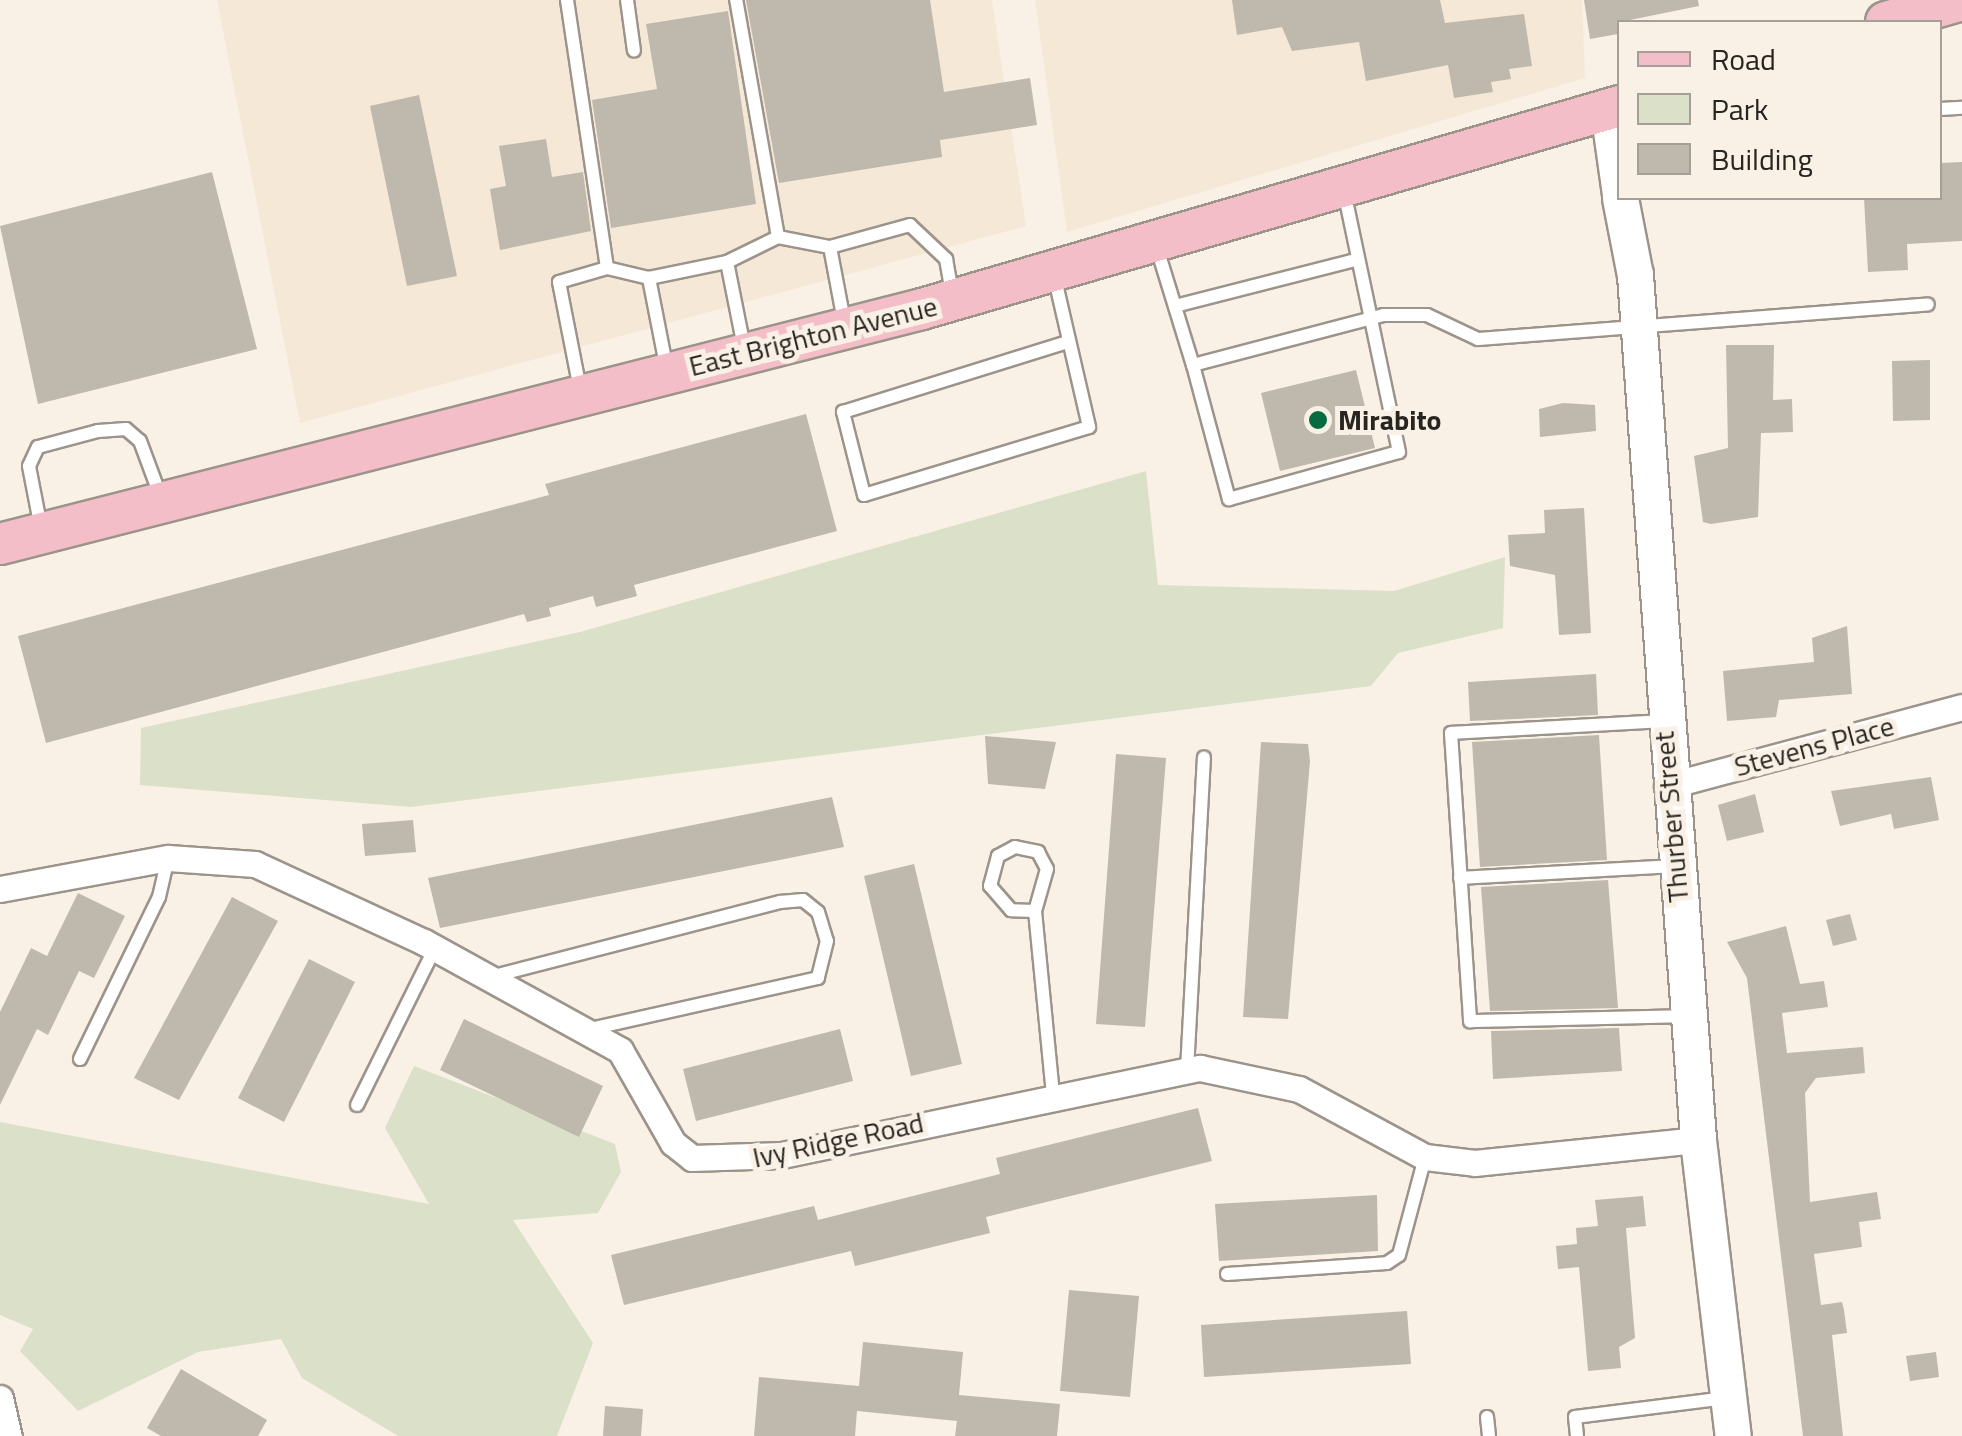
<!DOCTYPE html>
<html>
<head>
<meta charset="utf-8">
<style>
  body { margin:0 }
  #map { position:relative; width:1962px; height:1436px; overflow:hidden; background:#f9f1e6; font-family:"Titillium Web",sans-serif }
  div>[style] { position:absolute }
  .built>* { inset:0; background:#f5e8d6 }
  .green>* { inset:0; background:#dbe0c8 }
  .building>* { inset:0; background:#bfb8ad }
  .roads { filter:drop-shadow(2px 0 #9c948a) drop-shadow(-2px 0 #9c948a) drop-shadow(0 2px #9c948a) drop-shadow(0 -2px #9c948a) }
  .lane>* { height:12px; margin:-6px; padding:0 6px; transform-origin:6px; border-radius:6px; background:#fff }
  .street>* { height:25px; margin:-12.5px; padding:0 12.5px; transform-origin:12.5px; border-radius:12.5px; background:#fff }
  .secondary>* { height:35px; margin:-17.5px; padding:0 17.5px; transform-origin:17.5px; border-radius:17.5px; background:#fff }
  .primary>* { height:40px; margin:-20px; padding:0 20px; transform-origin:20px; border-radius:20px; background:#f3bec7 }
  .dots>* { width:28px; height:28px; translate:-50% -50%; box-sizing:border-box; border:5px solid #f9f1e6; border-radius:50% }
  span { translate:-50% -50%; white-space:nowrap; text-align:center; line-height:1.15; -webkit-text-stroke:10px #f9f1e6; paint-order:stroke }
  .street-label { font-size:28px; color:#282521 }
  .poi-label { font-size:28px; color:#282521; font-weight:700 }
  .left { translate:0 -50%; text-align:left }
  .legend { position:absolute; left:1617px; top:20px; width:325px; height:180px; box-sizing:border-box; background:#f9f1e6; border:2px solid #a59f97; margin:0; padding:12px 18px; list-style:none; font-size:30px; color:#282521 }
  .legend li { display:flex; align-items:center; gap:20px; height:50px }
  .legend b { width:50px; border:2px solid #a59f97 }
</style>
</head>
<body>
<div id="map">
  <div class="built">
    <div style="clip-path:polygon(217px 0,992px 0,1026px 226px,300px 423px)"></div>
    <div style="clip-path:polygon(1035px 0,1582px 0,1585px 78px,1067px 232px)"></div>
  </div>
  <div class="green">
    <div style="clip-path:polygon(1146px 471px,1158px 585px,1394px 591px,1505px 557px,1503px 628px,1398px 653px,1371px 686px,411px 807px,140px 785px,141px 728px,580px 632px)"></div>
    <div style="clip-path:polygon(414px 1066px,615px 1144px,621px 1172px,598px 1213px,513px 1220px,593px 1343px,557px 1436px,398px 1436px,302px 1378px,281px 1339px,198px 1352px,78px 1411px,20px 1351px,33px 1329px,0 1315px,0 1122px,429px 1204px,385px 1128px)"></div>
  </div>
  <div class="building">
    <div style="clip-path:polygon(746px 0,930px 0,944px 92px,1030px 78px,1037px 125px,940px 140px,942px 157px,779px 183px)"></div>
    <div style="clip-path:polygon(1232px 0,1440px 0,1445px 23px,1524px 14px,1532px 66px,1509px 69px,1511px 79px,1491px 82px,1493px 92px,1454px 98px,1448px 65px,1366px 81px,1359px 42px,1292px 51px,1282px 27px,1237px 35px)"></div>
    <div style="clip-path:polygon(1584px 0,1698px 0,1699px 6px,1620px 22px,1618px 34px,1590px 39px)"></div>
    <div style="clip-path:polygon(728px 11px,756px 204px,611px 228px,592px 100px,657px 89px,646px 24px)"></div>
    <div style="clip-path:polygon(419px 95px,457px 276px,407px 286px,370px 106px)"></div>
    <div style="clip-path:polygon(546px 139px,552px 177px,583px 172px,591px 231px,500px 250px,490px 189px,506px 186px,499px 146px)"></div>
    <div style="clip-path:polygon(1962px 162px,1962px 241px,1907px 244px,1908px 270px,1868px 272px,1864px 198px,1940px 198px,1940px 163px)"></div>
    <div style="clip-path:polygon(212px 172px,257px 349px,38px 404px,0 226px)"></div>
    <div style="clip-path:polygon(1726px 345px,1774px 345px,1773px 400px,1792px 399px,1793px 432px,1761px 433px,1758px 517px,1711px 524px,1703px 522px,1694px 456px,1728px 448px)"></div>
    <div style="clip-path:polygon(1930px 360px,1930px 420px,1893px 421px,1892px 361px)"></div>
    <div style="clip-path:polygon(1356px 370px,1375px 448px,1280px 471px,1261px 393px)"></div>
    <div style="clip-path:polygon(1563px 403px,1595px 405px,1596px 431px,1540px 437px,1539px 409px)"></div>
    <div style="clip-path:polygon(806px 414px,837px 531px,634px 585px,637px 596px,596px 607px,593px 596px,549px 608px,551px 616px,527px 622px,524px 614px,46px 743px,18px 636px,549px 495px,545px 484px)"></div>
    <div style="clip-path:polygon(1584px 508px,1591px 633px,1559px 635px,1555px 575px,1510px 566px,1508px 535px,1545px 533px,1544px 510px)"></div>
    <div style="clip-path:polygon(1847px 626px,1852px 694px,1779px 700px,1776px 717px,1727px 721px,1723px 671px,1814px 662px,1812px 638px)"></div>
    <div style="clip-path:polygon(1596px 674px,1598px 715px,1470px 721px,1468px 682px)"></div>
    <div style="clip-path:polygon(1599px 735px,1607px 860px,1480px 867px,1472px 742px)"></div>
    <div style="clip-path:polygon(985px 736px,1056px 742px,1045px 789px,988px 784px)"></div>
    <div style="clip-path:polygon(1261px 742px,1308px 744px,1310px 761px,1288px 1019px,1243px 1017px)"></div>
    <div style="clip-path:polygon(1116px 754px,1166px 758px,1145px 1027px,1096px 1024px)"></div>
    <div style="clip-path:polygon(1931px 777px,1939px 820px,1894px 829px,1891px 814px,1840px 826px,1831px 791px)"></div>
    <div style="clip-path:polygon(1755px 794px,1764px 832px,1727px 841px,1718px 805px)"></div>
    <div style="clip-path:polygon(832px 797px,844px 847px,440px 928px,428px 878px)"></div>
    <div style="clip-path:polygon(413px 820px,416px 852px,365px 856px,362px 824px)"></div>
    <div style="clip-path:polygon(914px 864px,962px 1064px,911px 1076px,864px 876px)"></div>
    <div style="clip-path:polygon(1608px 880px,1618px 1008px,1490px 1011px,1481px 887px)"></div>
    <div style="clip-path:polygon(78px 893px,125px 916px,94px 978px,79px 971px,48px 1035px,37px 1029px,0 1105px,0 1012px,31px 948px,47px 956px)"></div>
    <div style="clip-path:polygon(232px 897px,278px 921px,179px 1100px,134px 1078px)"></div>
    <div style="clip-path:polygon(1850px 914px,1857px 940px,1833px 946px,1826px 920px)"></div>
    <div style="clip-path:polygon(1786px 926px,1800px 984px,1824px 981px,1828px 1007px,1782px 1013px,1787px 1053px,1863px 1047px,1865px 1073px,1816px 1078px,1805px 1093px,1810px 1202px,1877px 1192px,1881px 1219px,1859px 1222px,1862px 1247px,1814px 1254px,1821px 1305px,1842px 1302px,1844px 1310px,1847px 1333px,1832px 1335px,1843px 1436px,1803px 1436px,1747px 978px,1727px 942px)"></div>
    <div style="clip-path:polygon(309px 959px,355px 982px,284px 1122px,238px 1098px)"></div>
    <div style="clip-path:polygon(464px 1019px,603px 1086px,579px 1137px,440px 1070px)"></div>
    <div style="clip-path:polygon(1619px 1028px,1622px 1071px,1493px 1079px,1491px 1031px)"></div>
    <div style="clip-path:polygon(840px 1029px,853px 1081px,696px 1121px,683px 1069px)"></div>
    <div style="clip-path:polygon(1198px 1108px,1212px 1161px,986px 1217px,990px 1233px,855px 1266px,851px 1251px,624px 1305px,611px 1255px,814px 1206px,818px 1220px,1000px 1174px,996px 1158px)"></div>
    <div style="clip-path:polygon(1377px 1195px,1378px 1251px,1219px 1261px,1215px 1204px)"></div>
    <div style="clip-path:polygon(1643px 1196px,1646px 1226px,1626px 1228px,1635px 1338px,1619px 1347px,1621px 1368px,1588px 1371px,1579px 1267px,1558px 1269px,1556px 1246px,1577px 1244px,1576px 1228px,1598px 1226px,1595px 1200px)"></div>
    <div style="clip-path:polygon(1069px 1290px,1139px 1296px,1130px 1397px,1060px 1391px)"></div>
    <div style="clip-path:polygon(1407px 1311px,1411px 1364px,1204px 1377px,1201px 1325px)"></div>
    <div style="clip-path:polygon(863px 1342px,963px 1352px,959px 1395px,1060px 1404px,1057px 1436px,955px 1436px,957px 1421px,857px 1411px,855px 1436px,754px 1436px,759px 1377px,859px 1386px)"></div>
    <div style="clip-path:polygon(1936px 1352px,1939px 1377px,1910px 1381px,1906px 1356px)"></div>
    <div style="clip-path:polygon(181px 1369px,267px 1420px,258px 1436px,161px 1436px,147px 1428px)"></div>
    <div style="clip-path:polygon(605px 1406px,643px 1409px,641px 1436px,603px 1436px)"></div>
  </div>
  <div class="roads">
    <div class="lane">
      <div style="left:567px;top:0;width:271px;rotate:81.5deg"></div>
      <div style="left:627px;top:0;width:51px;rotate:82.2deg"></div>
      <div style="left:1940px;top:109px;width:22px;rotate:-3deg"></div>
      <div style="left:778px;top:237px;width:53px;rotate:10.9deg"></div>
      <div style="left:830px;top:247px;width:75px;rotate:79.3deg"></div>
      <div style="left:1156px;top:245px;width:126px;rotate:72.9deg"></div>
      <div style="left:1193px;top:365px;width:196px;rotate:-14.7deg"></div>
      <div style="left:1383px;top:315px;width:44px"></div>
      <div style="left:1427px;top:315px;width:56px;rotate:25.2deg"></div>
      <div style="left:1478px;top:339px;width:451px;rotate:-4.4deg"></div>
      <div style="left:830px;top:247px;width:83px;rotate:-15.4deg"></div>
      <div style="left:910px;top:225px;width:50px;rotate:43.4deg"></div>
      <div style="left:946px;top:259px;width:35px;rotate:80deg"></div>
      <div style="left:727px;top:262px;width:57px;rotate:-26.1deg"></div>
      <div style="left:778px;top:237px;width:241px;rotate:-100deg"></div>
      <div style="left:1054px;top:275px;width:156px;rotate:77deg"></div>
      <div style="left:1089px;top:427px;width:235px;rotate:163.2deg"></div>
      <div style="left:864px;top:495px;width:86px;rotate:-104.2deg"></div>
      <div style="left:843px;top:412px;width:236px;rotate:-17.3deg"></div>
      <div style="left:1175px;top:306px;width:183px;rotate:-14.3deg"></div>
      <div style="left:1193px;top:365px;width:139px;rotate:75deg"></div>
      <div style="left:1229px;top:499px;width:176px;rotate:-15.5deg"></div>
      <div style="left:1399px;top:452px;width:266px;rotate:-101.9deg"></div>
      <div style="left:667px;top:370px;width:94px;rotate:-101.1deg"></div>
      <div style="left:649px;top:278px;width:80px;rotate:-11.6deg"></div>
      <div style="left:727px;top:262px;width:87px;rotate:78.7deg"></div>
      <div style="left:580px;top:389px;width:109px;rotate:-101.1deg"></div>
      <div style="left:559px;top:282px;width:50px;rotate:-16.3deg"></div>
      <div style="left:607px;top:268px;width:43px;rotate:13.4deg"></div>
      <div style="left:41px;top:528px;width:63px;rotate:-101deg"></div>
      <div style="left:29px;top:466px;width:21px;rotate:-65deg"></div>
      <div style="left:38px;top:447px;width:62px;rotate:-14.9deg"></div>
      <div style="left:98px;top:431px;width:28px;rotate:-4deg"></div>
      <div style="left:126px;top:429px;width:18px;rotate:41deg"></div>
      <div style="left:140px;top:441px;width:63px;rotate:69.6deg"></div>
      <div style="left:1663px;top:721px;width:212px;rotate:176.8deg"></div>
      <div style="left:1451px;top:733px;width:289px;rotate:86.2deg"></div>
      <div style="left:1470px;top:1021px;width:215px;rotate:-1.3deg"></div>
      <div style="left:1460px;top:878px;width:214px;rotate:-3.2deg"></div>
      <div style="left:1035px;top:911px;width:24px;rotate:-178deg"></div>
      <div style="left:1011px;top:910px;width:32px;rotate:-131deg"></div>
      <div style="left:990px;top:886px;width:31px;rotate:-75deg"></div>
      <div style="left:998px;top:856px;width:19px;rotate:-28deg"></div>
      <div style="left:1015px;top:847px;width:24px;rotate:12deg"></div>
      <div style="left:1038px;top:852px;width:19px;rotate:62deg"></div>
      <div style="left:1047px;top:869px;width:44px;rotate:105.9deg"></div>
      <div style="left:1035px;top:911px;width:183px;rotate:84.4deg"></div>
      <div style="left:490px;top:977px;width:300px;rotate:-14.5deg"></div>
      <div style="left:780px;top:902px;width:23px;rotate:-5deg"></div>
      <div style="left:803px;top:900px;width:19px;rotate:39deg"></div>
      <div style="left:818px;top:912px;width:30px;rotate:73deg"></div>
      <div style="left:827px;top:941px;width:38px;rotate:104deg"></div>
      <div style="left:818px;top:978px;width:234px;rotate:167.4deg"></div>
      <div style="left:80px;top:1059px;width:180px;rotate:-64deg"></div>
      <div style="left:159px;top:897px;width:40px;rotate:-77deg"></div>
      <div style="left:1187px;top:1070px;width:313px;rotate:-86.9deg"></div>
      <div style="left:357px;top:1105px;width:175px;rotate:-63.6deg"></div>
      <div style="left:1227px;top:1274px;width:160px;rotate:-3.9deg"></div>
      <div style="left:1387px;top:1263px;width:14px;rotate:-34deg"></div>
      <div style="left:1399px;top:1255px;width:101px;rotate:-75.1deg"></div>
      <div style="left:1487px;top:1417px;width:19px;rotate:84deg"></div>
      <div style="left:1577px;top:1436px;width:19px;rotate:-96deg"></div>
      <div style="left:1575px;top:1417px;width:152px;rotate:-7.2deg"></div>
    </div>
    <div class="street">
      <div style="left:1667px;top:786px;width:305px;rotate:-15deg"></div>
      <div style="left:0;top:889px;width:171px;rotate:-10.5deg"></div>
      <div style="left:168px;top:858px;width:87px;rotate:3.9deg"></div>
      <div style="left:255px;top:864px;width:186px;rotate:24.8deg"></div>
      <div style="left:424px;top:942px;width:224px;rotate:28.9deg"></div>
      <div style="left:620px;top:1050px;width:107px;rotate:60.3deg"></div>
      <div style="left:673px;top:1143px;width:24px;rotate:38deg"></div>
      <div style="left:692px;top:1158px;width:90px;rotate:-1.9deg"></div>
      <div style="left:782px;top:1155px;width:427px;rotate:-11.8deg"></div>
      <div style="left:1200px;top:1068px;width:101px;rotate:12deg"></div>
      <div style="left:1299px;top:1089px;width:143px;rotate:28.4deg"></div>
      <div style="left:1425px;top:1157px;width:50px;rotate:6.8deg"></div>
      <div style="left:1475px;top:1163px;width:224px;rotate:-5.9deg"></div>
      <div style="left:0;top:1398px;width:39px;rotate:77deg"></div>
    </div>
    <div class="secondary">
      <div style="left:1608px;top:109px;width:86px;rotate:82deg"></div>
      <div style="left:1620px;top:198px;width:78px;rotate:79deg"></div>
      <div style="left:1635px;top:275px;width:867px;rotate:85.83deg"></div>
      <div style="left:1698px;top:1140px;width:298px;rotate:83.3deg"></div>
    </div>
    <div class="primary">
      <div style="left:1886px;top:22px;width:79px;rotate:-16.1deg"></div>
      <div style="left:0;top:544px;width:951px;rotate:-14.3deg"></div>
      <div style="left:922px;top:309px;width:727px;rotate:-16.22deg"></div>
    </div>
  </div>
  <div class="dots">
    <div style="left:1318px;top:420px;background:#076b41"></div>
  </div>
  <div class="street-label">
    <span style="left:813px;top:336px;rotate:-14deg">East Brighton Avenue</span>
    <span style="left:1814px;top:746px;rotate:-15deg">Stevens Place</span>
    <span style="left:1671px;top:817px;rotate:-95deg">Thurber Street</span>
    <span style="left:838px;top:1140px;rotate:-12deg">Ivy Ridge Road</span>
  </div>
  <div class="poi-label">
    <span class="left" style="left:1338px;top:420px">Mirabito</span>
  </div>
  <ul class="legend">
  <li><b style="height:12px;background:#f3bec7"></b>Road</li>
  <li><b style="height:28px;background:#dbe0c8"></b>Park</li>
  <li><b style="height:28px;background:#bfb8ad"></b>Building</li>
  </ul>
</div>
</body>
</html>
